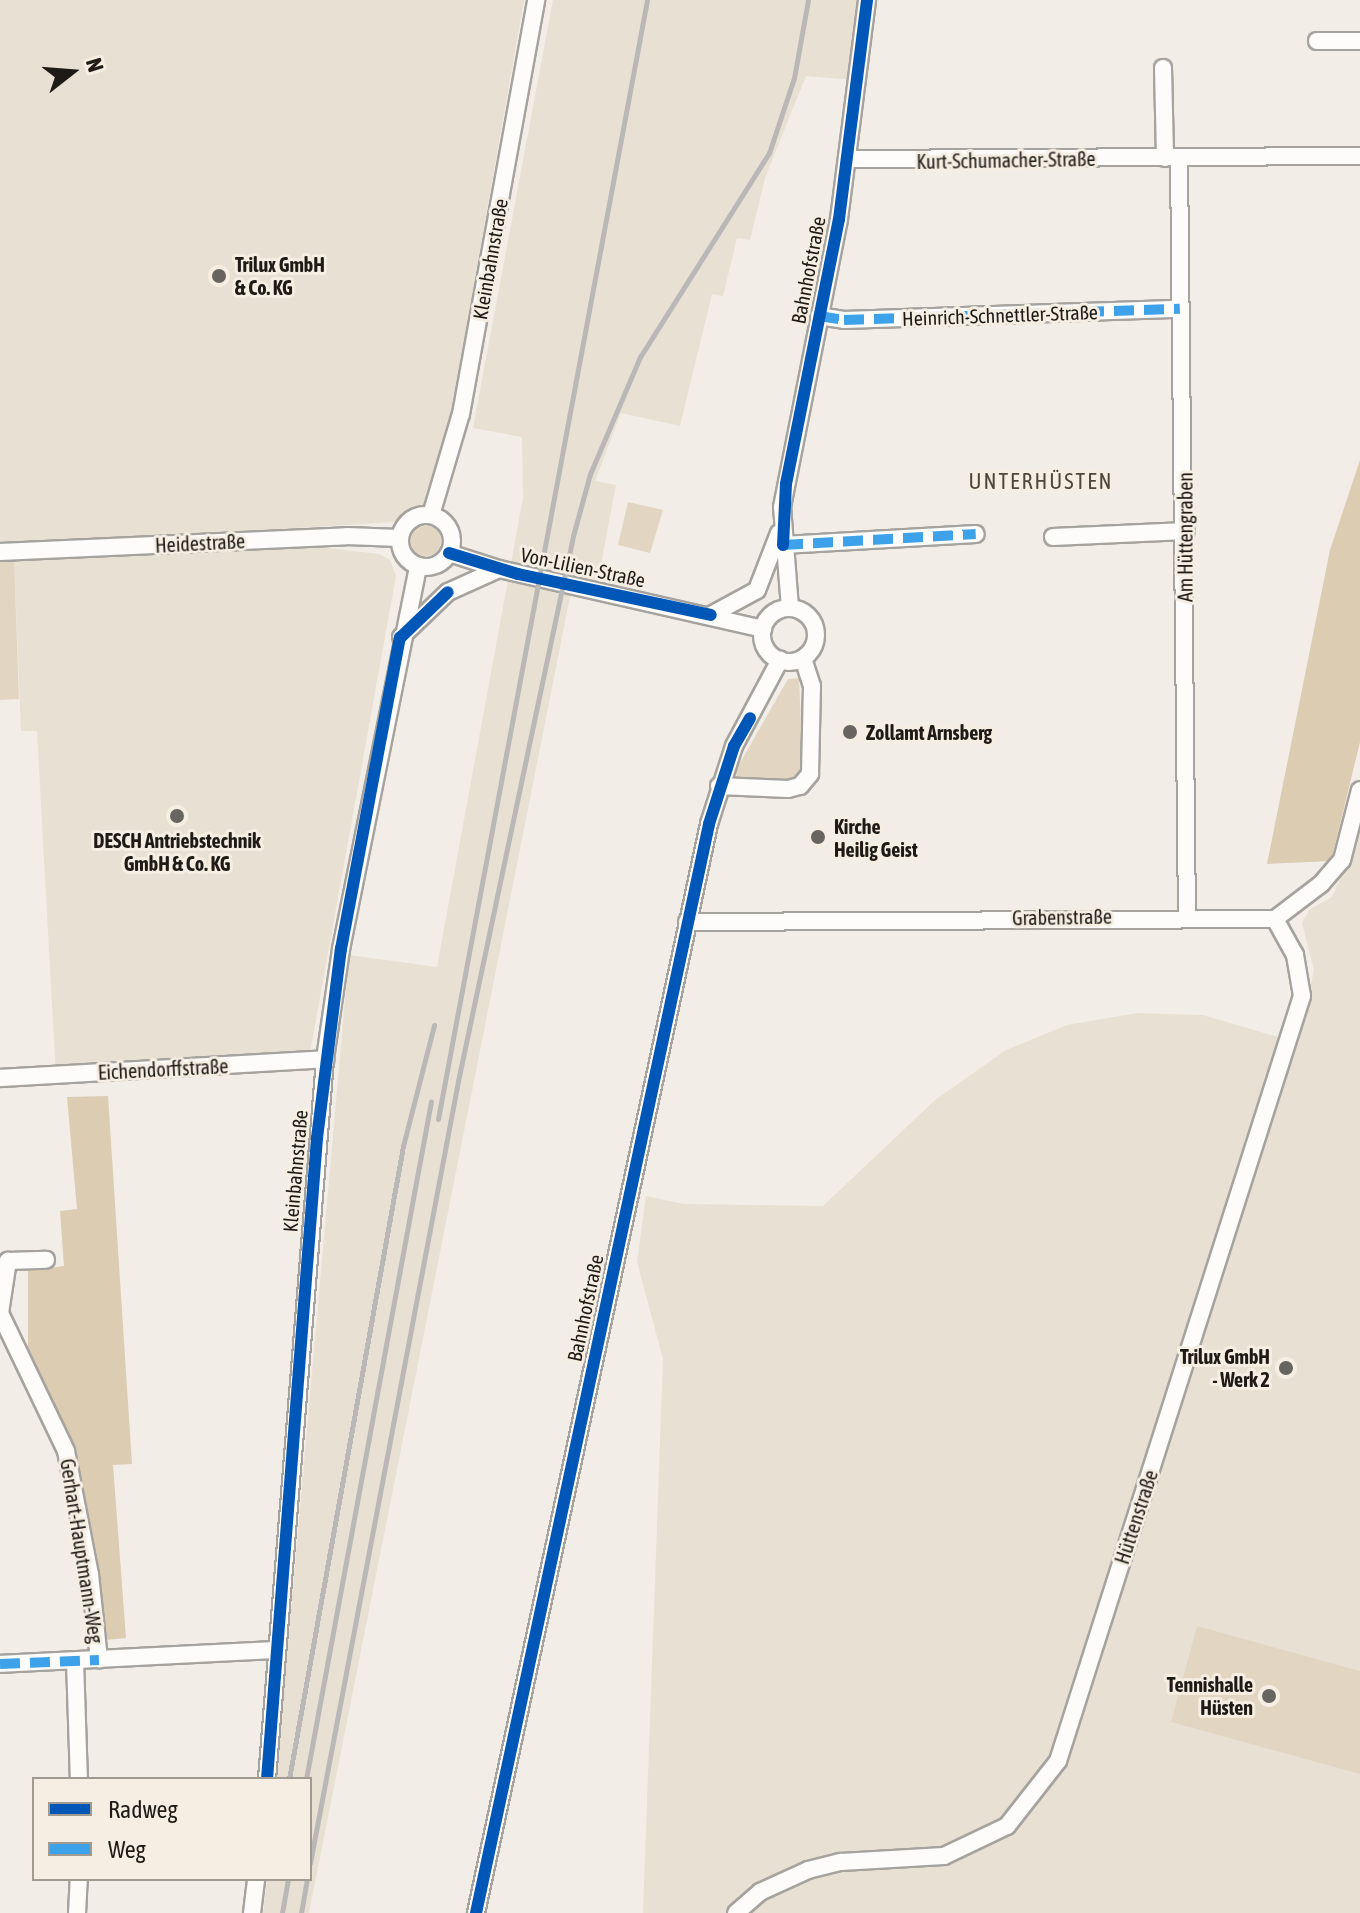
<!DOCTYPE html>
<html>
<head>
<meta charset="utf-8">
<style>
  body { margin:0 }
  #map { position:relative; width:1360px; height:1913px; overflow:hidden; background:#f2ede7; font-family:"Asap Condensed",sans-serif }
  div>[style] { position:absolute }
  .built>* { inset:0; background:#e8e0d3 }
  .green>* { inset:0; background:#e2d6c3 }
  .round { border-radius:50% }
  .forest>* { inset:0; background:#dbccb2 }
  .roads { filter:drop-shadow(2px 0 #a6a39e) drop-shadow(-2px 0 #a6a39e) drop-shadow(0 2px #a6a39e) drop-shadow(0 -2px #a6a39e) }
  .minor>* { height:16px; margin:-8px; padding:0 8px; transform-origin:8px; border-radius:8px; background:#fdfcfb }
  .minor>.ring { margin:-8px; padding:0; box-sizing:content-box; background:none; border:16px solid #fdfcfb; border-radius:50% }
  .rail>* { height:5px; margin:-2.5px; padding:0 2.5px; transform-origin:2.5px; border-radius:2.5px; background:#bab8b7 }
  .quiet>* { height:10px; margin-top:-5px; transform-origin:0; background:repeating-linear-gradient(90deg,#3da2ea 0 20px,transparent 0 30px) }
  .cycleway>* { height:12px; margin:-6px; padding:0 6px; transform-origin:6px; border-radius:6px; background:#0057b8 }
  .dots>* { width:22px; height:22px; translate:-50% -50%; box-sizing:border-box; border:4px solid #f6eee2; border-radius:50% }
  span { translate:-50% -50%; white-space:nowrap; text-align:center; line-height:1.15; -webkit-text-stroke:6px #f6eee2; paint-order:stroke }
  .street-label { font-size:20px; color:#1e1b17 }
  .poi-label { font-size:20px; color:#1e1b17; font-weight:700 }
  .left { translate:0 -50%; text-align:left }
  .right { translate:-100% -50%; text-align:right }
  .neighbourhood-label { font-size:22px; color:#4d473d; letter-spacing:2px }
  .legend { position:absolute; left:32px; top:1777px; width:280px; height:104px; box-sizing:border-box; background:#f6eee2; border:2px solid #a09a91; margin:0; padding:10px 14px; list-style:none; font-size:24px; color:#1e1b17 }
  .legend li { display:flex; align-items:center; gap:16px; height:40px }
  .legend b { width:40px; border:2px solid #a09a91 }
  .north { position:absolute; left:32px; top:32px; width:80px; height:80px; -webkit-text-stroke:6px #f6eee2; paint-order:stroke; rotate:73deg; font-size:22px; font-weight:700; line-height:32px; text-align:center; color:#1e1b17 }
  .north::after { content:''; display:block; margin:auto; width:28px; height:36px; background:#1e1b17; clip-path:polygon(50% 0,100% 100%,50% 72%,0 100%) }
</style>
</head>
<body>
<div id="map">
  <div class="built">
    <div style="clip-path:polygon(0 0,524px 0,445px 448px,425px 504px,394px 522px,0 546px)"></div>
    <div style="clip-path:polygon(553px 0,868px 0,855px 80px,806px 76px,765px 178px,750px 240px,737px 238px,723px 296px,712px 294px,680px 426px,621px 413px,595px 481px,616px 485px,598px 580px,575px 575px,570px 597px,309px 1913px,263px 1913px,267px 1879px,310px 1879px,310px 1779px,276px 1779px,349px 955px,437px 967px,523px 498px,522px 437px,473px 428px)"></div>
    <div style="clip-path:polygon(295px 544px,379px 554px,390px 560px,396px 576px,310px 1053px,56px 1076px,37px 731px,21px 731px,14px 558px)"></div>
    <div style="clip-path:polygon(1360px 833px,1360px 1913px,643px 1913px,663px 1359px,637px 1262px,646px 1196px,684px 1204px,823px 1206px,935px 1100px,1006px 1050px,1067px 1025px,1137px 1013px,1203px 1015px,1299px 1043px,1314px 970px,1302px 923px,1310px 909px,1332px 897px)"></div>
  </div>
  <div class="green">
    <div style="clip-path:polygon(628px 502px,663px 510px,650px 553px,618px 545px)"></div>
    <div class="round" style="left:411px;top:526px;width:30px;height:30px"></div>
    <div style="clip-path:polygon(14px 558px,19px 699px,0 700px,0 559px)"></div>
    <div style="clip-path:polygon(799px 678px,803px 771px,792px 785px,737px 780px,736px 770px,788px 679px)"></div>
    <div style="clip-path:polygon(1197px 1626px,1360px 1671px,1360px 1774px,1171px 1722px)"></div>
  </div>
  <div class="forest">
    <div style="clip-path:polygon(1360px 460px,1360px 742px,1331px 861px,1267px 864px,1330px 550px)"></div>
    <div style="clip-path:polygon(108px 1096px,132px 1464px,113px 1465px,126px 1638px,106px 1640px,75px 1445px,28px 1358px,28px 1271px,64px 1266px,60px 1211px,77px 1209px,67px 1097px)"></div>
  </div>
  <div class="roads">
    <div class="minor">
      <div style="left:1317px;top:41px;width:43px"></div>
      <div style="left:1163px;top:68px;width:90px;rotate:88.7deg"></div>
      <div style="left:1179px;top:158px;width:758px;rotate:89.4deg"></div>
      <div style="left:847px;top:159px;width:513px;rotate:-0.34deg"></div>
      <div style="left:819px;top:316px;width:25px;rotate:9deg"></div>
      <div style="left:844px;top:320px;width:336px;rotate:-1.9deg"></div>
      <div style="left:431px;top:515px;width:105px;rotate:-73.5deg"></div>
      <div style="left:461px;top:414px;width:421px;rotate:-79.7deg"></div>
      <div class="ring" style="left:400px;top:515px;width:36px;height:36px"></div>
      <div style="left:1053px;top:537px;width:133px;rotate:-2.6deg"></div>
      <div style="left:783px;top:545px;width:193px;rotate:-3.3deg"></div>
      <div style="left:0;top:552px;width:347px;rotate:-2.6deg"></div>
      <div style="left:347px;top:536px;width:52px;rotate:2.2deg"></div>
      <div style="left:449px;top:553px;width:52px;rotate:17.7deg"></div>
      <div style="left:499px;top:569px;width:271px;rotate:12.8deg"></div>
      <div style="left:790px;top:608px;width:101px;rotate:-94.5deg"></div>
      <div style="left:782px;top:507px;width:294px;rotate:-78.8deg"></div>
      <div style="left:839px;top:219px;width:221px;rotate:-82.7deg"></div>
      <div class="ring" style="left:762px;top:608px;width:38px;height:38px"></div>
      <div style="left:711px;top:615px;width:52px;rotate:-28.5deg"></div>
      <div style="left:757px;top:590px;width:61px;rotate:-68.9deg"></div>
      <div style="left:401px;top:637px;width:65px;rotate:-43.8deg"></div>
      <div style="left:448px;top:592px;width:56px;rotate:-24.3deg"></div>
      <div style="left:719px;top:786px;width:69px;rotate:2.5deg"></div>
      <div style="left:788px;top:789px;width:12px;rotate:-14deg"></div>
      <div style="left:800px;top:786px;width:16px;rotate:-50deg"></div>
      <div style="left:810px;top:774px;width:88px;rotate:-88.7deg"></div>
      <div style="left:812px;top:686px;width:29px;rotate:-108deg"></div>
      <div style="left:687px;top:922px;width:588px;rotate:-0.29deg"></div>
      <div style="left:1275px;top:919px;width:58px;rotate:-37.3deg"></div>
      <div style="left:1321px;top:884px;width:32px;rotate:-49deg"></div>
      <div style="left:1342px;top:860px;width:72px;rotate:-75.6deg"></div>
      <div style="left:0;top:1078px;width:326px;rotate:-3.3deg"></div>
      <div style="left:0;top:1313px;width:153px;rotate:64.4deg"></div>
      <div style="left:66px;top:1451px;width:125px;rotate:79deg"></div>
      <div style="left:90px;top:1574px;width:86px;rotate:84deg"></div>
      <div style="left:0;top:1313px;width:53px;rotate:-81.3deg"></div>
      <div style="left:8px;top:1261px;width:38px;rotate:-2deg"></div>
      <div style="left:75px;top:1661px;width:118px;rotate:88.1deg"></div>
      <div style="left:0;top:1664px;width:277px;rotate:-2.9deg"></div>
      <div style="left:267px;top:1779px;width:722px;rotate:-85.39deg"></div>
      <div style="left:325px;top:1059px;width:111px;rotate:-81.7deg"></div>
      <div style="left:341px;top:949px;width:391px;rotate:-78.6deg"></div>
      <div style="left:77px;top:1913px;width:34px;rotate:-87deg"></div>
      <div style="left:252px;top:1913px;width:34px;rotate:-83deg"></div>
      <div style="left:476px;top:1913px;width:1114px;rotate:-77.92deg"></div>
      <div style="left:709px;top:824px;width:82px;rotate:-72.2deg"></div>
      <div style="left:734px;top:746px;width:98px;rotate:-61.9deg"></div>
      <div style="left:736px;top:1913px;width:32px;rotate:-41deg"></div>
      <div style="left:760px;top:1892px;width:53px;rotate:-24.6deg"></div>
      <div style="left:808px;top:1870px;width:34px;rotate:-14deg"></div>
      <div style="left:841px;top:1862px;width:103px;rotate:-3.3deg"></div>
      <div style="left:944px;top:1856px;width:70px;rotate:-25.5deg"></div>
      <div style="left:1007px;top:1826px;width:83px;rotate:-51.9deg"></div>
      <div style="left:1058px;top:1761px;width:803px;rotate:-72.31deg"></div>
      <div style="left:1302px;top:996px;width:42px;rotate:-99.7deg"></div>
      <div style="left:1295px;top:955px;width:41px;rotate:-119.1deg"></div>
    </div>
  </div>
  <div class="rail">
    <div style="left:438px;top:1119px;width:1138px;rotate:-79.42deg"></div>
    <div style="left:289px;top:1779px;width:643px;rotate:-79.79deg"></div>
    <div style="left:403px;top:1146px;width:125px;rotate:-75.6deg"></div>
    <div style="left:306px;top:1779px;width:689px;rotate:-79.55deg"></div>
    <div style="left:310px;top:1863px;width:796px;rotate:-79.28deg"></div>
    <div style="left:458px;top:1081px;width:557px;rotate:-78.08deg"></div>
    <div style="left:573px;top:536px;width:64px;rotate:-74.7deg"></div>
    <div style="left:590px;top:474px;width:127px;rotate:-66.9deg"></div>
    <div style="left:640px;top:357px;width:241px;rotate:-57.7deg"></div>
    <div style="left:769px;top:153px;width:79px;rotate:-71.6deg"></div>
    <div style="left:794px;top:78px;width:79px;rotate:-79.8deg"></div>
    <div style="left:282px;top:1913px;width:35px;rotate:-80deg"></div>
    <div style="left:301px;top:1913px;width:35px;rotate:-80deg"></div>
  </div>
  <div class="quiet">
    <div style="left:819px;top:316px;width:25px;rotate:9deg"></div>
    <div style="left:844px;top:320px;width:336px;rotate:-1.9deg"></div>
    <div style="left:783px;top:545px;width:193px;rotate:-3.3deg"></div>
    <div style="left:0;top:1664px;width:99px;rotate:-2.3deg"></div>
  </div>
  <div class="cycleway">
    <div style="left:783px;top:545px;width:61px;rotate:-87.2deg"></div>
    <div style="left:786px;top:484px;width:270px;rotate:-78.7deg"></div>
    <div style="left:839px;top:219px;width:221px;rotate:-82.7deg"></div>
    <div style="left:449px;top:553px;width:72px;rotate:16.9deg"></div>
    <div style="left:518px;top:574px;width:197px;rotate:12deg"></div>
    <div style="left:267px;top:1779px;width:643px;rotate:-85.54deg"></div>
    <div style="left:317px;top:1138px;width:191px;rotate:-82.8deg"></div>
    <div style="left:341px;top:949px;width:317px;rotate:-79.3deg"></div>
    <div style="left:400px;top:638px;width:66px;rotate:-43.8deg"></div>
    <div style="left:476px;top:1913px;width:1114px;rotate:-77.92deg"></div>
    <div style="left:709px;top:824px;width:82px;rotate:-72.2deg"></div>
    <div style="left:734px;top:746px;width:32px;rotate:-60deg"></div>
  </div>
  <div class="dots">
    <div style="left:219px;top:276px;background:#686460"></div>
    <div style="left:850px;top:732px;background:#686460"></div>
    <div style="left:177px;top:816px;background:#686460"></div>
    <div style="left:818px;top:837px;background:#686460"></div>
    <div style="left:1286px;top:1368px;background:#686460"></div>
    <div style="left:1269px;top:1696px;background:#686460"></div>
  </div>
  <div class="street-label">
    <span style="left:1006px;top:160px;rotate:-1deg">Kurt-Schumacher-Straße</span>
    <span style="left:490px;top:259px;rotate:-80deg">Kleinbahnstraße</span>
    <span style="left:808px;top:270px;rotate:-79deg">Bahnhofstraße</span>
    <span style="left:1000px;top:315px;rotate:-2deg">Heinrich-Schnettler-Straße</span>
    <span style="left:1185px;top:537px;rotate:-90deg">Am Hüttengraben</span>
    <span style="left:200px;top:543px;rotate:-3deg">Heidestraße</span>
    <span style="left:583px;top:567px;rotate:12deg">Von-Lilien-Straße</span>
    <span style="left:1062px;top:917px;rotate:-1deg">Grabenstraße</span>
    <span style="left:163px;top:1069px;rotate:-3deg">Eichendorffstraße</span>
    <span style="left:295px;top:1171px;rotate:-85deg">Kleinbahnstraße</span>
    <span style="left:585px;top:1308px;rotate:-78deg">Bahnhofstraße</span>
    <span style="left:1136px;top:1517px;rotate:-72deg">Hüttenstraße</span>
    <span style="left:82px;top:1551px;rotate:81deg">Gerhart-Hauptmann-Weg</span>
  </div>
  <div class="poi-label">
    <span class="left" style="left:235px;top:276px">Trilux GmbH<br>&amp; Co. KG</span>
    <span class="left" style="left:866px;top:732px">Zollamt Arnsberg</span>
    <span class="left" style="left:834px;top:838px">Kirche<br>Heilig Geist</span>
    <span style="left:177px;top:852px">DESCH Antriebstechnik<br>GmbH &amp; Co. KG</span>
    <span class="right" style="left:1270px;top:1368px">Trilux GmbH<br>- Werk 2</span>
    <span class="right" style="left:1253px;top:1696px">Tennishalle<br>Hüsten</span>
  </div>
  <div class="neighbourhood-label">
    <span style="left:1041px;top:482px">UNTERHÜSTEN</span>
  </div>
  <ul class="legend">
  <li><b style="height:10px;background:#0057b8"></b>Radweg</li>
  <li><b style="height:10px;background:#3da2ea"></b>Weg</li>
  </ul>
  <div class="north">N</div>
</div>
</body>
</html>
